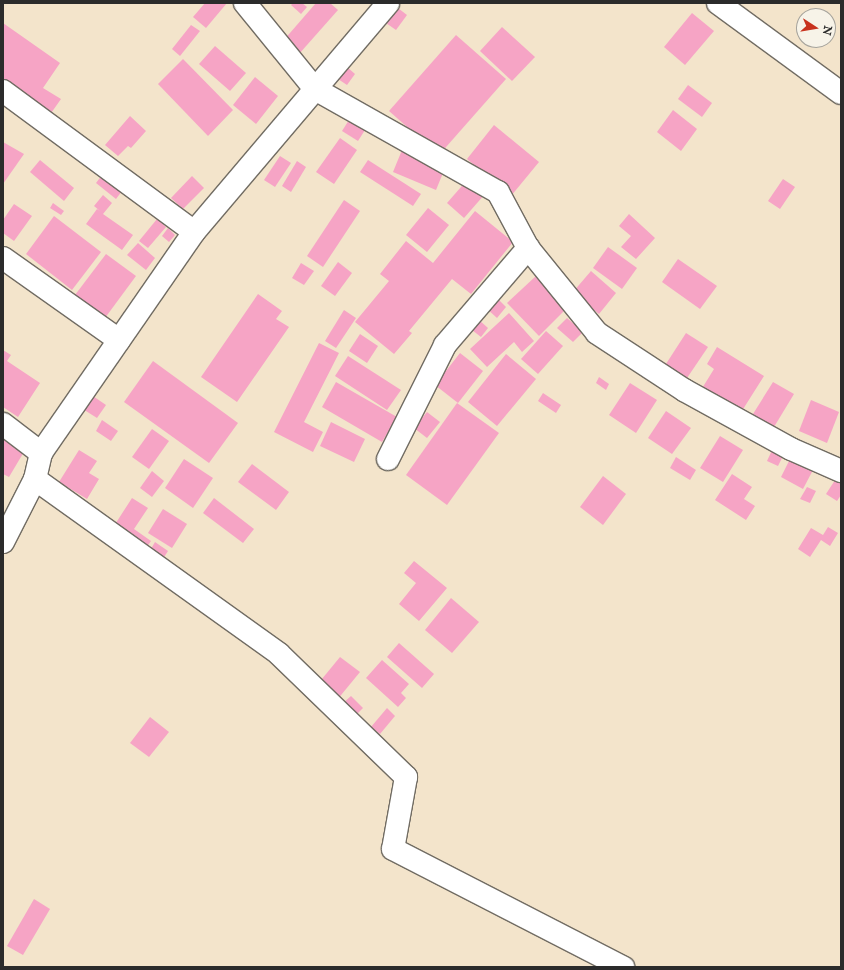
<!DOCTYPE html>
<html>
<head>
<meta charset="utf-8">
<style>
  body { margin:0 }
  #map { position:relative; width:844px; height:970px; overflow:hidden; background:#f3e4cb; font-family:"IM FELL English",serif }
  div>[style] { position:absolute }
  .building>* { inset:0; background:#f6a4c5 }
  .roads { filter:drop-shadow(1px 0 #716c63) drop-shadow(-1px 0 #716c63) drop-shadow(0 1px #716c63) drop-shadow(0 -1px #716c63) }
  .minor>* { height:22px; margin:-11px; padding:0 11px; transform-origin:11px; border-radius:11px; background:#fff }
  .tertiary>* { height:22px; margin:-11px; padding:0 11px; transform-origin:11px; border-radius:11px; background:#fff }
  span { translate:-50% -50%; white-space:nowrap; text-align:center; line-height:1.15; -webkit-text-stroke:3px #f7f3e8; paint-order:stroke }
  .frame { position:absolute; inset:0; border:4px solid #2b2b2b; pointer-events:none }
  .north { position:absolute; left:796px; top:8px; width:40px; height:40px; box-sizing:border-box; background:#f7f3e8; border:1px solid #a5a39c; border-radius:50%; rotate:102deg; font-size:11px; font-weight:700; line-height:16px; text-align:center; color:#2b2b2b }
  .north::after { content:''; display:block; margin:auto; width:14px; height:18px; background:#c8321e; clip-path:polygon(50% 0,100% 100%,50% 72%,0 100%) }
</style>
</head>
<body>
<div id="map">
  <div class="building">
    <div style="clip-path:polygon(205px 3px,227px 3px,206px 28px,193px 17px)"></div>
    <div style="clip-path:polygon(293px 3px,302px 3px,307px 7px,301px 14px,291px 5px)"></div>
    <div style="clip-path:polygon(316px 3px,330px 3px,338px 10px,299px 54px,283px 41px)"></div>
    <div style="clip-path:polygon(394px 5px,407px 15px,396px 30px,383px 21px)"></div>
    <div style="clip-path:polygon(692px 13px,714px 31px,685px 65px,664px 47px)"></div>
    <div style="clip-path:polygon(3px 23px,60px 63px,43px 88px,61px 99px,49px 116px,3px 84px)"></div>
    <div style="clip-path:polygon(191px 25px,200px 31px,180px 56px,172px 49px)"></div>
    <div style="clip-path:polygon(502px 27px,535px 57px,512px 81px,480px 51px)"></div>
    <div style="clip-path:polygon(456px 35px,506px 79px,439px 155px,389px 111px)"></div>
    <div style="clip-path:polygon(215px 46px,246px 73px,230px 91px,199px 64px)"></div>
    <div style="clip-path:polygon(183px 59px,233px 110px,208px 136px,158px 84px)"></div>
    <div style="clip-path:polygon(347px 67px,355px 74px,347px 85px,338px 79px)"></div>
    <div style="clip-path:polygon(255px 77px,278px 96px,256px 124px,233px 105px)"></div>
    <div style="clip-path:polygon(688px 85px,712px 103px,702px 117px,678px 99px)"></div>
    <div style="clip-path:polygon(673px 110px,697px 129px,681px 151px,657px 132px)"></div>
    <div style="clip-path:polygon(130px 116px,146px 131px,131px 148px,128px 146px,118px 156px,105px 145px)"></div>
    <div style="clip-path:polygon(349px 120px,365px 130px,358px 141px,342px 131px)"></div>
    <div style="clip-path:polygon(494px 125px,539px 162px,511px 196px,467px 159px)"></div>
    <div style="clip-path:polygon(340px 138px,357px 150px,334px 184px,316px 172px)"></div>
    <div style="clip-path:polygon(3px 142px,24px 154px,3px 184px)"></div>
    <div style="clip-path:polygon(402px 150px,445px 168px,436px 190px,393px 172px)"></div>
    <div style="clip-path:polygon(280px 156px,291px 163px,275px 187px,264px 180px)"></div>
    <div style="clip-path:polygon(40px 160px,74px 188px,64px 201px,30px 172px)"></div>
    <div style="clip-path:polygon(368px 160px,421px 194px,413px 206px,360px 172px)"></div>
    <div style="clip-path:polygon(297px 161px,306px 167px,291px 192px,282px 186px)"></div>
    <div style="clip-path:polygon(102px 175px,122px 191px,116px 199px,96px 183px)"></div>
    <div style="clip-path:polygon(192px 176px,204px 188px,183px 209px,171px 198px)"></div>
    <div style="clip-path:polygon(468px 179px,485px 194px,464px 218px,447px 203px)"></div>
    <div style="clip-path:polygon(783px 179px,795px 187px,780px 209px,768px 201px)"></div>
    <div style="clip-path:polygon(103px 195px,112px 203px,103px 214px,133px 235px,122px 250px,86px 224px,97px 209px,100px 211px,94px 206px)"></div>
    <div style="clip-path:polygon(344px 200px,360px 211px,323px 267px,307px 256px)"></div>
    <div style="clip-path:polygon(53px 203px,64px 211px,61px 215px,50px 208px)"></div>
    <div style="clip-path:polygon(14px 204px,32px 216px,14px 241px,3px 233px,3px 220px)"></div>
    <div style="clip-path:polygon(428px 208px,449px 225px,427px 252px,406px 235px)"></div>
    <div style="clip-path:polygon(475px 211px,513px 242px,471px 294px,452px 279px,409px 331px,412px 333px,394px 354px,355px 322px,389px 281px,380px 274px,406px 241px,433px 263px)"></div>
    <div style="clip-path:polygon(629px 214px,655px 238px,636px 259px,621px 247px,631px 236px,619px 226px)"></div>
    <div style="clip-path:polygon(54px 216px,101px 252px,72px 290px,26px 254px)"></div>
    <div style="clip-path:polygon(157px 219px,166px 227px,148px 248px,139px 241px)"></div>
    <div style="clip-path:polygon(168px 228px,175px 235px,169px 242px,162px 236px)"></div>
    <div style="clip-path:polygon(138px 243px,155px 258px,146px 270px,127px 255px)"></div>
    <div style="clip-path:polygon(608px 247px,637px 268px,622px 289px,593px 268px)"></div>
    <div style="clip-path:polygon(106px 254px,136px 276px,105px 318px,75px 295px)"></div>
    <div style="clip-path:polygon(678px 259px,717px 286px,700px 309px,662px 282px)"></div>
    <div style="clip-path:polygon(338px 262px,352px 273px,335px 296px,321px 286px)"></div>
    <div style="clip-path:polygon(301px 263px,314px 271px,304px 285px,292px 278px)"></div>
    <div style="clip-path:polygon(591px 271px,616px 293px,599px 314px,573px 292px)"></div>
    <div style="clip-path:polygon(536px 276px,567px 308px,539px 336px,507px 303px)"></div>
    <div style="clip-path:polygon(258px 294px,282px 311px,276px 319px,289px 327px,237px 402px,201px 377px)"></div>
    <div style="clip-path:polygon(496px 297px,506px 307px,497px 318px,486px 308px)"></div>
    <div style="clip-path:polygon(344px 310px,356px 318px,336px 348px,325px 341px)"></div>
    <div style="clip-path:polygon(509px 313px,534px 341px,522px 352px,514px 342px,487px 367px,470px 349px)"></div>
    <div style="clip-path:polygon(567px 318px,583px 332px,573px 342px,557px 328px)"></div>
    <div style="clip-path:polygon(479px 320px,488px 328px,481px 337px,472px 330px)"></div>
    <div style="clip-path:polygon(546px 331px,563px 346px,538px 374px,521px 359px)"></div>
    <div style="clip-path:polygon(686px 333px,708px 347px,685px 381px,664px 367px)"></div>
    <div style="clip-path:polygon(360px 334px,378px 346px,367px 363px,349px 351px)"></div>
    <div style="clip-path:polygon(319px 343px,339px 353px,304px 422px,323px 432px,313px 452px,274px 432px)"></div>
    <div style="clip-path:polygon(717px 347px,764px 376px,740px 414px,701px 390px,714px 369px,707px 364px)"></div>
    <div style="clip-path:polygon(3px 350px,11px 355px,7px 361px,40px 383px,18px 417px,3px 407px)"></div>
    <div style="clip-path:polygon(460px 353px,483px 371px,458px 403px,435px 385px)"></div>
    <div style="clip-path:polygon(506px 354px,536px 379px,497px 426px,468px 402px)"></div>
    <div style="clip-path:polygon(348px 356px,401px 390px,387px 410px,335px 376px)"></div>
    <div style="clip-path:polygon(153px 361px,238px 423px,209px 463px,124px 402px)"></div>
    <div style="clip-path:polygon(599px 377px,609px 384px,606px 390px,596px 383px)"></div>
    <div style="clip-path:polygon(336px 382px,397px 417px,382px 442px,322px 407px)"></div>
    <div style="clip-path:polygon(773px 382px,794px 394px,774px 427px,753px 414px)"></div>
    <div style="clip-path:polygon(630px 383px,657px 400px,636px 433px,609px 415px)"></div>
    <div style="clip-path:polygon(87px 392px,106px 405px,97px 418px,78px 406px)"></div>
    <div style="clip-path:polygon(543px 393px,561px 405px,556px 413px,538px 401px)"></div>
    <div style="clip-path:polygon(811px 400px,839px 412px,827px 443px,799px 431px)"></div>
    <div style="clip-path:polygon(457px 403px,499px 433px,447px 505px,406px 475px)"></div>
    <div style="clip-path:polygon(666px 411px,691px 428px,672px 454px,648px 438px)"></div>
    <div style="clip-path:polygon(427px 412px,440px 422px,427px 438px,414px 428px)"></div>
    <div style="clip-path:polygon(102px 420px,118px 431px,111px 441px,96px 431px)"></div>
    <div style="clip-path:polygon(331px 422px,365px 439px,354px 462px,320px 446px)"></div>
    <div style="clip-path:polygon(152px 429px,169px 441px,149px 469px,132px 457px)"></div>
    <div style="clip-path:polygon(3px 432px,28px 445px,9px 477px,3px 474px)"></div>
    <div style="clip-path:polygon(720px 436px,743px 450px,723px 482px,700px 468px)"></div>
    <div style="clip-path:polygon(774px 446px,785px 452px,778px 466px,767px 461px)"></div>
    <div style="clip-path:polygon(79px 450px,97px 461px,89px 473px,99px 479px,87px 499px,59px 482px)"></div>
    <div style="clip-path:polygon(676px 457px,696px 470px,690px 480px,670px 468px)"></div>
    <div style="clip-path:polygon(184px 459px,213px 478px,193px 508px,165px 488px)"></div>
    <div style="clip-path:polygon(790px 459px,813px 470px,803px 489px,781px 477px)"></div>
    <div style="clip-path:polygon(252px 464px,289px 492px,276px 510px,238px 482px)"></div>
    <div style="clip-path:polygon(152px 471px,164px 481px,152px 497px,140px 488px)"></div>
    <div style="clip-path:polygon(732px 474px,752px 487px,744px 499px,755px 506px,746px 520px,715px 500px)"></div>
    <div style="clip-path:polygon(603px 476px,626px 494px,603px 525px,580px 507px)"></div>
    <div style="clip-path:polygon(837px 477px,841px 479px,841px 495px,837px 501px,826px 494px)"></div>
    <div style="clip-path:polygon(807px 487px,816px 491px,810px 503px,800px 499px)"></div>
    <div style="clip-path:polygon(132px 498px,148px 508px,134px 529px,151px 541px,144px 551px,112px 529px)"></div>
    <div style="clip-path:polygon(214px 498px,254px 529px,243px 543px,203px 513px)"></div>
    <div style="clip-path:polygon(163px 509px,187px 524px,172px 548px,148px 533px)"></div>
    <div style="clip-path:polygon(828px 527px,838px 533px,830px 546px,821px 540px,810px 557px,798px 549px,811px 528px,823px 535px)"></div>
    <div style="clip-path:polygon(155px 542px,168px 551px,161px 562px,148px 554px)"></div>
    <div style="clip-path:polygon(414px 561px,447px 588px,419px 621px,399px 604px,416px 583px,404px 573px)"></div>
    <div style="clip-path:polygon(451px 598px,479px 622px,452px 653px,425px 630px)"></div>
    <div style="clip-path:polygon(399px 643px,434px 674px,422px 688px,387px 657px)"></div>
    <div style="clip-path:polygon(340px 657px,360px 672px,337px 700px,317px 685px)"></div>
    <div style="clip-path:polygon(382px 660px,409px 684px,401px 693px,406px 698px,398px 707px,366px 678px)"></div>
    <div style="clip-path:polygon(351px 696px,363px 708px,354px 717px,342px 704px)"></div>
    <div style="clip-path:polygon(387px 708px,395px 716px,380px 734px,371px 727px)"></div>
    <div style="clip-path:polygon(150px 717px,169px 732px,149px 757px,130px 743px)"></div>
    <div style="clip-path:polygon(34px 899px,50px 909px,23px 955px,7px 946px)"></div>
  </div>
  <div class="roads">
    <div class="minor">
      <div style="left:245px;top:3px;width:111px;rotate:50.9deg"></div>
      <div style="left:315px;top:89px;width:210px;rotate:29.4deg"></div>
      <div style="left:498px;top:192px;width:64px;rotate:61.8deg"></div>
      <div style="left:528px;top:248px;width:109px;rotate:50.9deg"></div>
      <div style="left:597px;top:333px;width:104px;rotate:33.2deg"></div>
      <div style="left:684px;top:390px;width:122px;rotate:28.9deg"></div>
      <div style="left:791px;top:449px;width:55px;rotate:23.7deg"></div>
      <div style="left:718px;top:3px;width:152px;rotate:36.2deg"></div>
      <div style="left:3px;top:91px;width:237px;rotate:36.4deg"></div>
      <div style="left:3px;top:258px;width:142px;rotate:35.3deg"></div>
      <div style="left:3px;top:424px;width:48px;rotate:37.3deg"></div>
      <div style="left:388px;top:459px;width:127px;rotate:-63.4deg"></div>
      <div style="left:445px;top:345px;width:128px;rotate:-49.4deg"></div>
      <div style="left:35px;top:479px;width:300px;rotate:35.6deg"></div>
      <div style="left:279px;top:654px;width:177px;rotate:44.1deg"></div>
      <div style="left:406px;top:777px;width:73px;rotate:100.2deg"></div>
      <div style="left:393px;top:849px;width:259px;rotate:27.2deg"></div>
    </div>
    <div class="tertiary">
      <div style="left:3px;top:542px;width:71px;rotate:-63.1deg"></div>
      <div style="left:35px;top:479px;width:27px;rotate:-77deg"></div>
      <div style="left:41px;top:453px;width:269px;rotate:-55.3deg"></div>
      <div style="left:194px;top:232px;width:300px;rotate:-49.7deg"></div>
    </div>
  </div>
  <div class="frame"></div>
  <div class="north">N</div>
</div>
</body>
</html>
